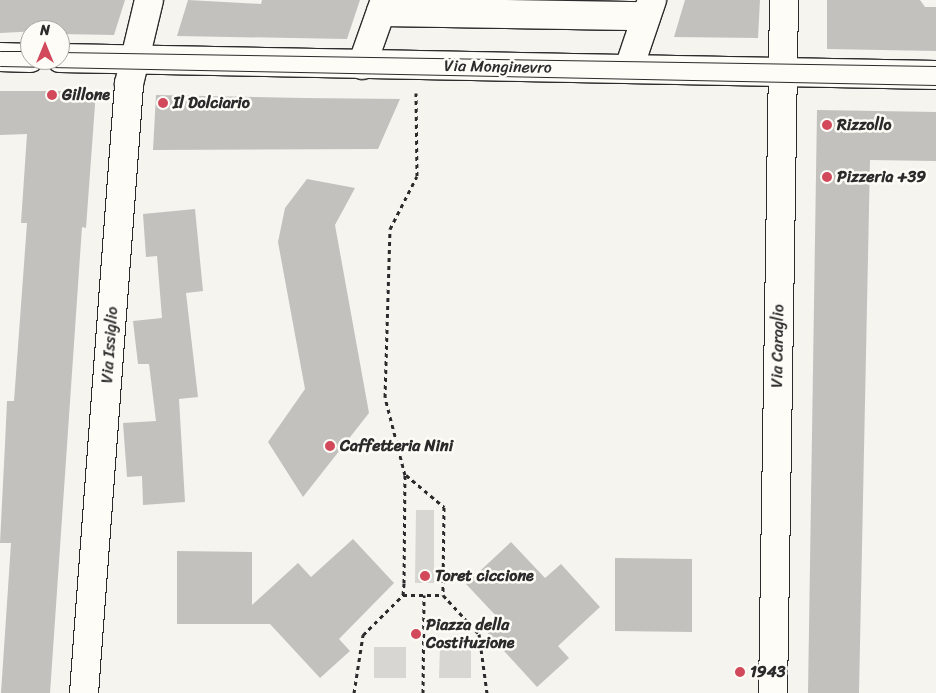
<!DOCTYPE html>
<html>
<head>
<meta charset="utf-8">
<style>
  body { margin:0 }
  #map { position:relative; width:936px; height:693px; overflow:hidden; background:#f5f4ef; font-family:Sriracha,sans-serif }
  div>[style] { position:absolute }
  .green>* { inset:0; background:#d7d6d2 }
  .building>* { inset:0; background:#c2c1be }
  .path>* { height:3px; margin-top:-1.5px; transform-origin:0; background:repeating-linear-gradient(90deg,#2b2b2b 0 4px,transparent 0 8px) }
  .roads { filter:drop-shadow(1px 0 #2b2b2b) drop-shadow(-1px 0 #2b2b2b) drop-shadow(0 1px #2b2b2b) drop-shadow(0 -1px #2b2b2b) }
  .minor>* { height:28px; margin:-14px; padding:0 14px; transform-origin:14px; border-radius:14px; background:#fdfcf7 }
  .tram>* { height:1px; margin:-0.5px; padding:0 0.5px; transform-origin:0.5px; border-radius:0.5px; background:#2b2b2b }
  .dots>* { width:14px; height:14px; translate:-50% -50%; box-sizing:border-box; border:2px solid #fdfcf7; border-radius:50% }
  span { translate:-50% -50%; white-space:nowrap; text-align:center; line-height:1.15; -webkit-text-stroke:5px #fdfcf7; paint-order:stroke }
  .street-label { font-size:16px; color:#2b2b2b }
  .poi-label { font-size:16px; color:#2b2b2b; font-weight:700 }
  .left { translate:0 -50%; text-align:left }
  .north { position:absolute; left:20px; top:20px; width:50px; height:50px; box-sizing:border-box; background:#fdfcf7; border:1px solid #a9a8a5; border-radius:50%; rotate:0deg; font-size:14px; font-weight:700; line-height:20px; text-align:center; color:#2b2b2b }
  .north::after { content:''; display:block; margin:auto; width:18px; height:22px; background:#d1495b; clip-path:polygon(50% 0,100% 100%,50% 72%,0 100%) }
</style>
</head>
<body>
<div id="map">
  <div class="green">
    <div style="clip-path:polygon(416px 510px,434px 510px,434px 583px,415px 583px)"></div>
    <div style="clip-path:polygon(374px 647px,406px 647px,406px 678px,374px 678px)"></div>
    <div style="clip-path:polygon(440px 647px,471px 647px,471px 678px,439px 678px)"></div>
  </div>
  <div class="building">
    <div style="clip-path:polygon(0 0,125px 0,114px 35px,60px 34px,60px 30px,0 33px)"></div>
    <div style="clip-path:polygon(188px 0,261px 4px,262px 0,360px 0,347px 39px,177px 36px)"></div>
    <div style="clip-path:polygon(685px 0,760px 0,758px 38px,674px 37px)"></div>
    <div style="clip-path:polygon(827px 0,920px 0,925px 7px,936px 7px,936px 51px,827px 49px)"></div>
    <div style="clip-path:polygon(0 91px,96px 91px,86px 228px,82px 227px,50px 693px,1px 693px,11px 543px,0 543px,5px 444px,7px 401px,14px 401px,27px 223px,21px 223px,27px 134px,0 135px)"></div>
    <div style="clip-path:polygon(156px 95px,304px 98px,400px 99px,378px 149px,153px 150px)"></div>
    <div style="clip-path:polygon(817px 110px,936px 112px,936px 161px,870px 160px,859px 693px,808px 693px)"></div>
    <div style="clip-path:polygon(307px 179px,355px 188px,335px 225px,369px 413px,303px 497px,268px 442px,305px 389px,278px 242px,285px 208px)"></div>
    <div style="clip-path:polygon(195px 209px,203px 291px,186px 293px,198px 397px,179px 399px,185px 502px,143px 505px,142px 476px,127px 477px,123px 423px,156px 421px,149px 364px,138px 364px,133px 321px,162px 318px,157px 256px,146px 257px,143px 214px)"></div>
    <div style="clip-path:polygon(353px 539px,394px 583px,339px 639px,350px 651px,320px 678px,270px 624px,177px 624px,177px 551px,252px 552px,252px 605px,298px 563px,311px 577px)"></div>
    <div style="clip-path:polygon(511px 542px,545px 578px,561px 564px,600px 607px,558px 646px,569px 658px,537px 687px,485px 630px,498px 618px,466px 584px)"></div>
    <div style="clip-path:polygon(615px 558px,692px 559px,692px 632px,615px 631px)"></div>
  </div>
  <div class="path">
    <div style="left:406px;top:475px;width:50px;rotate:40.1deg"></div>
    <div style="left:444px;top:507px;width:88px;rotate:90.7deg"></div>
    <div style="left:443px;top:595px;width:53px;rotate:47.3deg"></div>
    <div style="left:479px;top:634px;width:60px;rotate:82.3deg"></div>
    <div style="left:403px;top:595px;width:40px"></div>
    <div style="left:354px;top:693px;width:59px;rotate:-81.2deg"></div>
    <div style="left:363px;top:635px;width:57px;rotate:-45deg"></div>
    <div style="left:403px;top:595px;width:12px;rotate:-85deg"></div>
    <div style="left:404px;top:583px;width:108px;rotate:-89.5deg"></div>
    <div style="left:405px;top:475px;width:81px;rotate:-104.4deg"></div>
    <div style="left:385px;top:397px;width:168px;rotate:-88.3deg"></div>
    <div style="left:390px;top:229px;width:59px;rotate:-63deg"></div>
    <div style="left:417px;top:176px;width:83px;rotate:-90.7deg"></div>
    <div style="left:423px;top:693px;width:98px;rotate:-89.4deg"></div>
  </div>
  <div class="roads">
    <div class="minor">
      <div style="left:381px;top:12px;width:265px;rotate:0.9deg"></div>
      <div style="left:0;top:57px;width:30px;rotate:2deg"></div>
      <div style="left:60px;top:58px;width:876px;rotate:1.11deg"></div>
      <div style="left:362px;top:65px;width:69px;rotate:-70.5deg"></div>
      <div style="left:629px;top:68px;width:72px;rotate:-71.3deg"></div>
      <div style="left:84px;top:693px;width:611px;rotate:-85.77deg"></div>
      <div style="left:129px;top:84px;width:86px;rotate:-76.6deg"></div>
      <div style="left:773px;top:693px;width:693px;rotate:-89.09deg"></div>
    </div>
  </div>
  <div class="tram">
    <div style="left:0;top:51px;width:30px"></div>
    <div style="left:60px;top:52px;width:876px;rotate:0.92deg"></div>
    <div style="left:0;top:66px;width:936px;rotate:1.16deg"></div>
  </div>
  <div class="dots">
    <div style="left:52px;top:95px;background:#d1495b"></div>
    <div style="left:163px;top:103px;background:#d1495b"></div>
    <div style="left:827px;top:125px;background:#d1495b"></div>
    <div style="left:827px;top:177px;background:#d1495b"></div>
    <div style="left:330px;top:446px;background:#d1495b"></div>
    <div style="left:425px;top:576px;background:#d1495b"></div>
    <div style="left:416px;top:634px;background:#d1495b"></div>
    <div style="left:740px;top:672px;background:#d1495b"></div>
  </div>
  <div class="street-label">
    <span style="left:498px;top:67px;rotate:1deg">Via Monginevro</span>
    <span style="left:110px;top:345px;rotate:-86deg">Via Issiglio</span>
    <span style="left:778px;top:346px;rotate:-89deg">Via Caraglio</span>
  </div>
  <div class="poi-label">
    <span class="left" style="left:62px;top:95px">Gillone</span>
    <span class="left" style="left:173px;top:103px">Il Dolciario</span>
    <span class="left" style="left:837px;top:125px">Rizzollo</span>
    <span class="left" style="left:837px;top:177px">Pizzeria +39</span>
    <span class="left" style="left:340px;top:446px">Caffetteria Nini</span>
    <span class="left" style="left:435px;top:576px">Toret ciccione</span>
    <span class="left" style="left:426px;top:634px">Piazza della<br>Costituzione</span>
    <span class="left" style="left:750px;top:672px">1943</span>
  </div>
  <div class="north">N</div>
</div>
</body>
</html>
